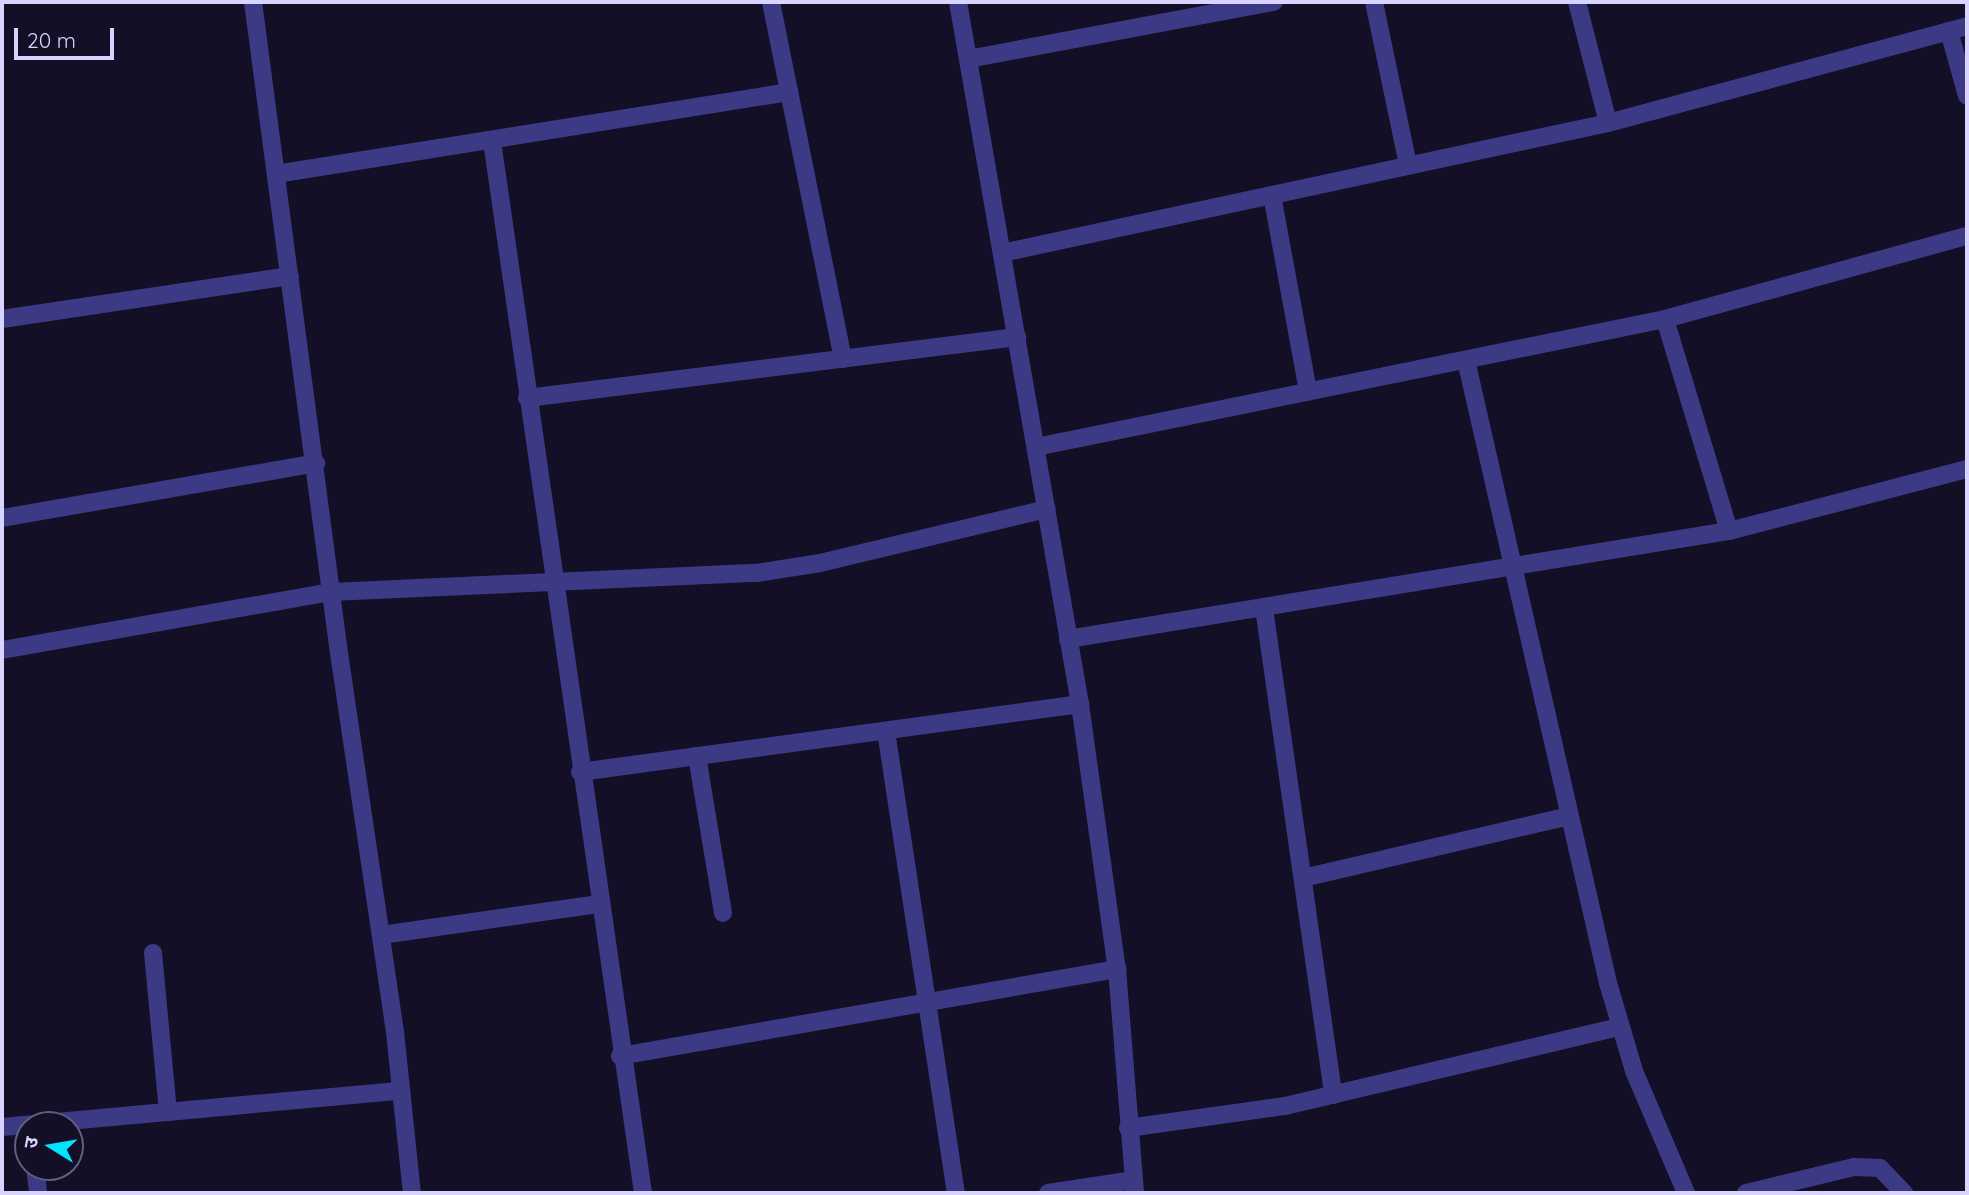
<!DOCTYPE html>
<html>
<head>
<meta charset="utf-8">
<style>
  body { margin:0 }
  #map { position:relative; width:1969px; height:1195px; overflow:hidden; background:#130f26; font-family:Quicksand,"Noto Sans Devanagari",sans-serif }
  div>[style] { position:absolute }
  .street>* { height:18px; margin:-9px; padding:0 9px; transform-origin:9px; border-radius:9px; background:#3d3a85 }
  span { translate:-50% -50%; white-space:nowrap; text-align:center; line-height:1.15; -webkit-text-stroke:7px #130f26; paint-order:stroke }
  .frame { position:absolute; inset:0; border:4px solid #d9d4ff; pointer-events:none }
  .north { position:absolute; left:14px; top:1111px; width:70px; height:70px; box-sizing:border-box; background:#130f26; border:2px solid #625e7d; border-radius:50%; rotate:281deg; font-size:19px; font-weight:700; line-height:28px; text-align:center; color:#d9d4ff }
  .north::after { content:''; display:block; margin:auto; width:24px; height:32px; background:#00e5ff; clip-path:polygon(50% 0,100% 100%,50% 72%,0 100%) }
  .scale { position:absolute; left:14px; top:28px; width:100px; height:32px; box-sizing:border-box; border:4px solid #d9d4ff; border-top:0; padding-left:9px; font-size:21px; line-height:24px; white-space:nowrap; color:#d9d4ff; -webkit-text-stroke:5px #130f26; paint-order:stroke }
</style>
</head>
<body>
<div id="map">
  <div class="street">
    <div style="left:253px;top:2px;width:650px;rotate:82.48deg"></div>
    <div style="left:338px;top:646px;width:390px;rotate:81.6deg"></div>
    <div style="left:395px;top:1032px;width:162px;rotate:84deg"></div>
    <div style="left:771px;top:2px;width:364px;rotate:78.6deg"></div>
    <div style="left:958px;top:2px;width:713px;rotate:80.14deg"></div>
    <div style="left:1080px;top:704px;width:268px;rotate:82.1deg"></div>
    <div style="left:1117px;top:969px;width:225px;rotate:85.4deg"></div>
    <div style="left:1374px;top:2px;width:167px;rotate:78.2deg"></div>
    <div style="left:1577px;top:2px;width:125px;rotate:75.6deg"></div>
    <div style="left:1949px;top:31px;width:67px;rotate:74.5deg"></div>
    <div style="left:968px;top:59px;width:311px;rotate:-10.6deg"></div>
    <div style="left:492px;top:141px;width:1063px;rotate:81.83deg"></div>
    <div style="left:276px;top:174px;width:520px;rotate:-9.08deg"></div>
    <div style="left:1272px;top:195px;width:200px;rotate:79.6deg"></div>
    <div style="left:1002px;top:253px;width:620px;rotate:-12.11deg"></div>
    <div style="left:1608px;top:123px;width:372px;rotate:-15.1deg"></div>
    <div style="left:2px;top:319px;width:291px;rotate:-8.5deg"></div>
    <div style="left:1665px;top:319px;width:221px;rotate:73.2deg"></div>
    <div style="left:1466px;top:360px;width:639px;rotate:77.16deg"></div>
    <div style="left:1608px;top:983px;width:92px;rotate:73.5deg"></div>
    <div style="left:1634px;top:1071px;width:133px;rotate:66.9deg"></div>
    <div style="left:527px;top:398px;width:494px;rotate:-7.1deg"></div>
    <div style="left:1036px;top:447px;width:642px;rotate:-11.5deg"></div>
    <div style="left:1665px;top:319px;width:313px;rotate:-15.4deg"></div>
    <div style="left:2px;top:518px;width:319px;rotate:-9.9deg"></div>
    <div style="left:1264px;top:608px;width:492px;rotate:81.9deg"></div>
    <div style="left:1068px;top:639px;width:670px;rotate:-9.28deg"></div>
    <div style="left:1729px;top:531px;width:246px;rotate:-14.6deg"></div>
    <div style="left:2px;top:650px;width:334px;rotate:-10deg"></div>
    <div style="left:331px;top:592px;width:426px;rotate:-2.6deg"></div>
    <div style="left:757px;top:573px;width:64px;rotate:-9deg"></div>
    <div style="left:820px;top:563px;width:233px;rotate:-13.4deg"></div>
    <div style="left:886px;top:731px;width:467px;rotate:81.4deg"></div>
    <div style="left:697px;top:756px;width:159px;rotate:80.6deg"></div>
    <div style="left:580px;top:772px;width:505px;rotate:-7.74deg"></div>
    <div style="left:1303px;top:878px;width:273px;rotate:-13.1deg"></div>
    <div style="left:381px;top:935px;width:219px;rotate:-8.1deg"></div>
    <div style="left:153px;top:953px;width:160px;rotate:84.6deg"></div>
    <div style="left:620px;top:1056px;width:505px;rotate:-9.93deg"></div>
    <div style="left:2px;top:1127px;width:401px;rotate:-5.2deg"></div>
    <div style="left:1128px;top:1128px;width:159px;rotate:-8deg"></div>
    <div style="left:1285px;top:1106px;width:344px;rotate:-13.3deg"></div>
    <div style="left:35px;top:1167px;width:26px;rotate:83deg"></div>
    <div style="left:1048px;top:1193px;width:87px;rotate:-8.6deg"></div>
    <div style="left:1746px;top:1193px;width:111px;rotate:-13.5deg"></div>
    <div style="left:1854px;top:1167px;width:26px;rotate:2deg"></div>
    <div style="left:1880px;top:1168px;width:35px;rotate:46deg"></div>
  </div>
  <div class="frame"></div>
  <div class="north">उ</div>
  <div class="scale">20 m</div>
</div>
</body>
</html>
